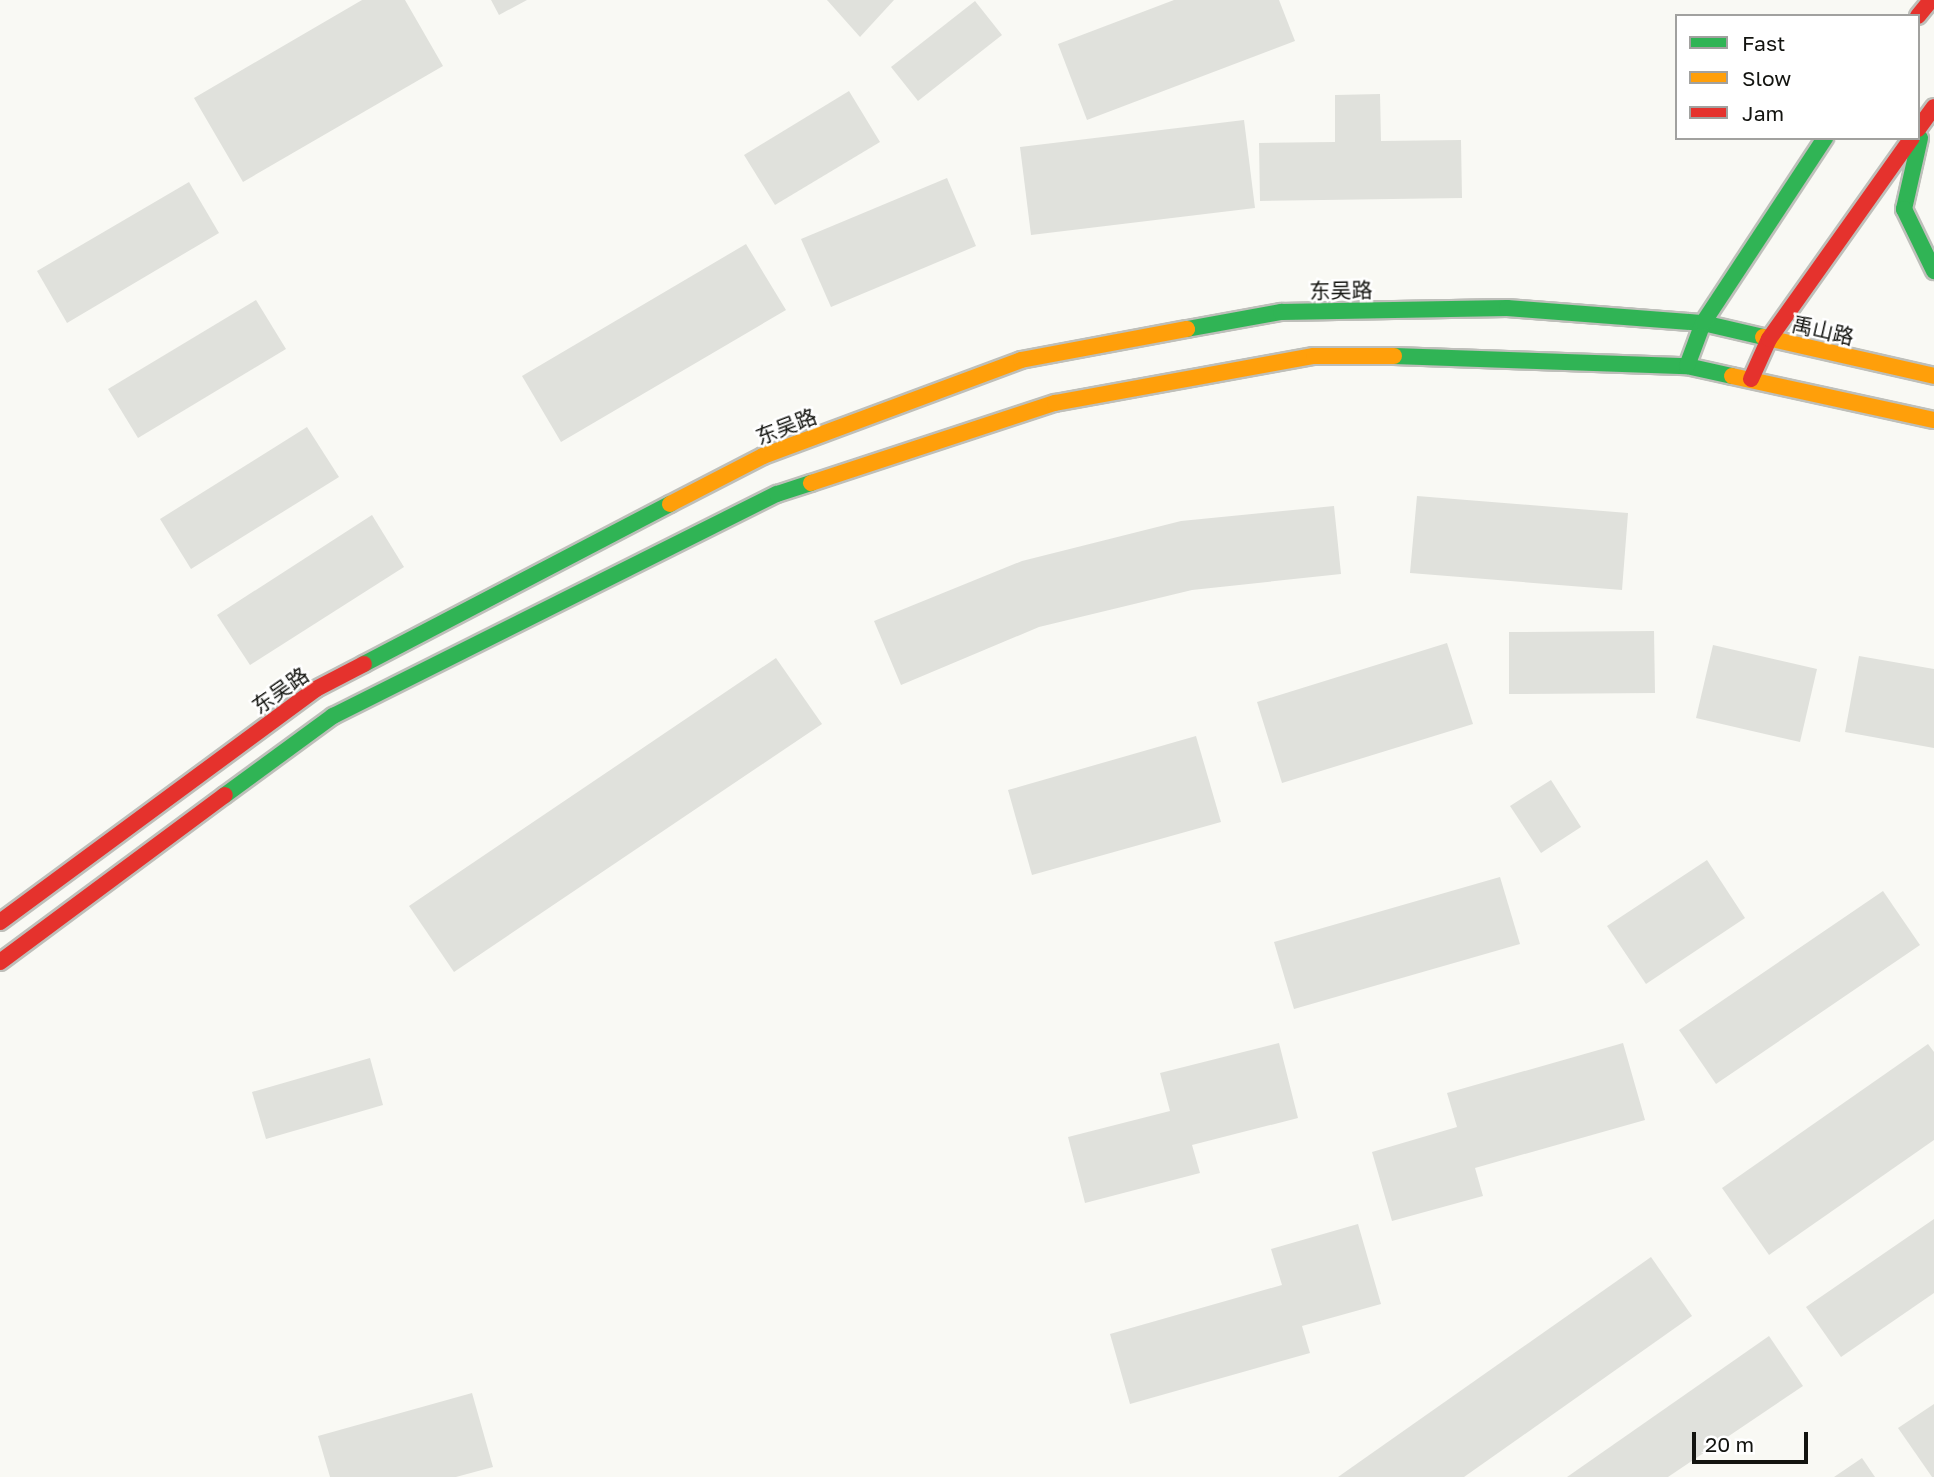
<!DOCTYPE html>
<html>
<head>
<meta charset="utf-8">
<style>
  body { margin:0 }
  #map { position:relative; width:1934px; height:1477px; overflow:hidden; background:#f9f9f4; font-family:"Golos Text","Noto Sans SC",sans-serif }
  div>[style] { position:absolute }
  .building>* { inset:0; background:#e0e1dc }
  .roads { filter:drop-shadow(2px 0 #bebfba) drop-shadow(-2px 0 #bebfba) drop-shadow(0 2px #bebfba) drop-shadow(0 -2px #bebfba) }
  .fast>* { height:16px; margin:-8px; padding:0 8px; transform-origin:8px; border-radius:8px; background:#30b455 }
  .slow>* { height:16px; margin:-8px; padding:0 8px; transform-origin:8px; border-radius:8px; background:#ff9f0a }
  .jam>* { height:16px; margin:-8px; padding:0 8px; transform-origin:8px; border-radius:8px; background:#e5322d }
  span { translate:-50% -50%; white-space:nowrap; text-align:center; line-height:1.15; -webkit-text-stroke:5px #fff; paint-order:stroke }
  .street-label { font-size:21px; color:#131410 }
  .legend { position:absolute; left:1675px; top:14px; width:245px; height:126px; box-sizing:border-box; background:#fff; border:2px solid #a1a19f; margin:0; padding:9px 12px; list-style:none; font-size:21px; color:#131410 }
  .legend li { display:flex; align-items:center; gap:14px; height:35px }
  .legend b { width:35px; border:2px solid #a1a19f }
  .scale { position:absolute; left:1692px; top:1432px; width:116px; height:32px; box-sizing:border-box; border:4px solid #131410; border-top:0; padding-left:9px; font-size:21px; line-height:24px; white-space:nowrap; color:#131410; -webkit-text-stroke:5px #fff; paint-order:stroke }
</style>
</head>
<body>
<div id="map">
  <div class="building">
    <div style="clip-path:polygon(362px 0,405px 0,443px 66px,243px 182px,194px 98px)"></div>
    <div style="clip-path:polygon(491px 0,527px 0,499px 15px)"></div>
    <div style="clip-path:polygon(827px 0,894px 0,860px 37px)"></div>
    <div style="clip-path:polygon(1174px 0,1279px 0,1295px 41px,1087px 120px,1058px 44px)"></div>
    <div style="clip-path:polygon(975px 1px,1002px 35px,918px 101px,891px 67px)"></div>
    <div style="clip-path:polygon(849px 91px,880px 142px,775px 205px,744px 155px)"></div>
    <div style="clip-path:polygon(1380px 94px,1381px 141px,1461px 140px,1462px 198px,1260px 201px,1259px 143px,1335px 142px,1335px 95px)"></div>
    <div style="clip-path:polygon(1244px 120px,1255px 208px,1031px 235px,1020px 147px)"></div>
    <div style="clip-path:polygon(947px 178px,976px 246px,831px 307px,801px 239px)"></div>
    <div style="clip-path:polygon(189px 182px,219px 233px,67px 323px,37px 271px)"></div>
    <div style="clip-path:polygon(746px 244px,786px 310px,561px 442px,522px 376px)"></div>
    <div style="clip-path:polygon(256px 300px,286px 349px,138px 438px,108px 389px)"></div>
    <div style="clip-path:polygon(307px 427px,339px 477px,191px 569px,160px 519px)"></div>
    <div style="clip-path:polygon(1417px 496px,1628px 513px,1622px 590px,1410px 573px)"></div>
    <div style="clip-path:polygon(1334px 506px,1341px 574px,1192px 590px,1039px 627px,901px 685px,874px 621px,1022px 561px,1181px 521px)"></div>
    <div style="clip-path:polygon(372px 515px,404px 567px,250px 665px,217px 615px)"></div>
    <div style="clip-path:polygon(1654px 631px,1655px 693px,1509px 694px,1509px 632px)"></div>
    <div style="clip-path:polygon(1447px 643px,1473px 724px,1282px 783px,1257px 702px)"></div>
    <div style="clip-path:polygon(1713px 645px,1817px 669px,1800px 742px,1696px 718px)"></div>
    <div style="clip-path:polygon(1859px 656px,1934px 669px,1934px 748px,1845px 732px)"></div>
    <div style="clip-path:polygon(776px 658px,822px 724px,454px 972px,409px 906px)"></div>
    <div style="clip-path:polygon(1196px 736px,1221px 822px,1032px 875px,1008px 790px)"></div>
    <div style="clip-path:polygon(1551px 780px,1581px 827px,1541px 853px,1510px 806px)"></div>
    <div style="clip-path:polygon(1707px 860px,1745px 918px,1646px 984px,1607px 926px)"></div>
    <div style="clip-path:polygon(1500px 877px,1520px 944px,1294px 1009px,1274px 942px)"></div>
    <div style="clip-path:polygon(1883px 891px,1920px 945px,1716px 1084px,1679px 1030px)"></div>
    <div style="clip-path:polygon(1279px 1043px,1298px 1118px,1192px 1145px,1200px 1173px,1085px 1203px,1068px 1137px,1170px 1111px,1160px 1073px)"></div>
    <div style="clip-path:polygon(1623px 1043px,1645px 1120px,1475px 1168px,1483px 1196px,1392px 1221px,1372px 1152px,1457px 1127px,1447px 1093px)"></div>
    <div style="clip-path:polygon(1928px 1044px,1934px 1052px,1934px 1140px,1769px 1255px,1722px 1188px)"></div>
    <div style="clip-path:polygon(370px 1058px,383px 1105px,266px 1139px,252px 1092px)"></div>
    <div style="clip-path:polygon(1934px 1219px,1934px 1293px,1841px 1357px,1806px 1307px)"></div>
    <div style="clip-path:polygon(1358px 1224px,1381px 1304px,1302px 1326px,1310px 1353px,1130px 1404px,1110px 1334px,1282px 1285px,1271px 1249px)"></div>
    <div style="clip-path:polygon(1651px 1257px,1692px 1316px,1464px 1477px,1338px 1477px)"></div>
    <div style="clip-path:polygon(1769px 1336px,1803px 1386px,1668px 1477px,1567px 1477px)"></div>
    <div style="clip-path:polygon(472px 1393px,493px 1467px,456px 1477px,330px 1477px,318px 1436px)"></div>
    <div style="clip-path:polygon(1934px 1404px,1934px 1477px,1932px 1477px,1898px 1428px)"></div>
    <div style="clip-path:polygon(1862px 1458px,1875px 1477px,1834px 1477px)"></div>
  </div>
  <div class="roads">
    <div class="fast">
      <div style="left:1920px;top:138px;width:73px;rotate:102.7deg"></div>
      <div style="left:1904px;top:209px;width:69px;rotate:64.2deg"></div>
      <div style="left:1187px;top:329px;width:96px;rotate:-10.3deg"></div>
      <div style="left:1281px;top:312px;width:226px;rotate:-1deg"></div>
      <div style="left:1507px;top:308px;width:197px;rotate:4.4deg"></div>
      <div style="left:1703px;top:323px;width:62px;rotate:13.1deg"></div>
      <div style="left:1394px;top:356px;width:293px;rotate:2deg"></div>
      <div style="left:1687px;top:366px;width:46px;rotate:12.5deg"></div>
      <div style="left:1687px;top:366px;width:46px;rotate:-69.6deg"></div>
      <div style="left:1703px;top:323px;width:222px;rotate:-56.6deg"></div>
      <div style="left:364px;top:664px;width:345px;rotate:-27.6deg"></div>
      <div style="left:225px;top:795px;width:134px;rotate:-36.2deg"></div>
      <div style="left:333px;top:716px;width:496px;rotate:-26.6deg"></div>
      <div style="left:777px;top:494px;width:36px;rotate:-18deg"></div>
    </div>
    <div class="slow">
      <div style="left:1763px;top:337px;width:175px;rotate:12.8deg"></div>
      <div style="left:1732px;top:376px;width:207px;rotate:12.3deg"></div>
      <div style="left:811px;top:483px;width:257px;rotate:-18.2deg"></div>
      <div style="left:1055px;top:403px;width:263px;rotate:-10.3deg"></div>
      <div style="left:1314px;top:356px;width:80px"></div>
      <div style="left:670px;top:504px;width:105px;rotate:-27.3deg"></div>
      <div style="left:763px;top:456px;width:275px;rotate:-20.4deg"></div>
      <div style="left:1021px;top:360px;width:169px;rotate:-10.6deg"></div>
    </div>
    <div class="jam">
      <div style="left:1918px;top:16px;width:21px;rotate:-51deg"></div>
      <div style="left:1918px;top:129px;width:27px;rotate:-54deg"></div>
      <div style="left:1751px;top:379px;width:44px;rotate:-65.8deg"></div>
      <div style="left:1769px;top:339px;width:247px;rotate:-54.6deg"></div>
      <div style="left:0;top:922px;width:393px;rotate:-36.4deg"></div>
      <div style="left:316px;top:689px;width:54px;rotate:-27.5deg"></div>
      <div style="left:0;top:962px;width:280px;rotate:-36.6deg"></div>
    </div>
  </div>
  <div class="street-label">
    <span style="left:1341px;top:290px;rotate:-1deg">东吴路</span>
    <span style="left:1823px;top:330px;rotate:13deg">禹山路</span>
    <span style="left:786px;top:426px;rotate:-21deg">东吴路</span>
    <span style="left:280px;top:690px;rotate:-35deg">东吴路</span>
  </div>
  <ul class="legend">
  <li><b style="height:9px;background:#30b455"></b>Fast</li>
  <li><b style="height:9px;background:#ff9f0a"></b>Slow</li>
  <li><b style="height:9px;background:#e5322d"></b>Jam</li>
  </ul>
  <div class="scale">20 m</div>
</div>
</body>
</html>
